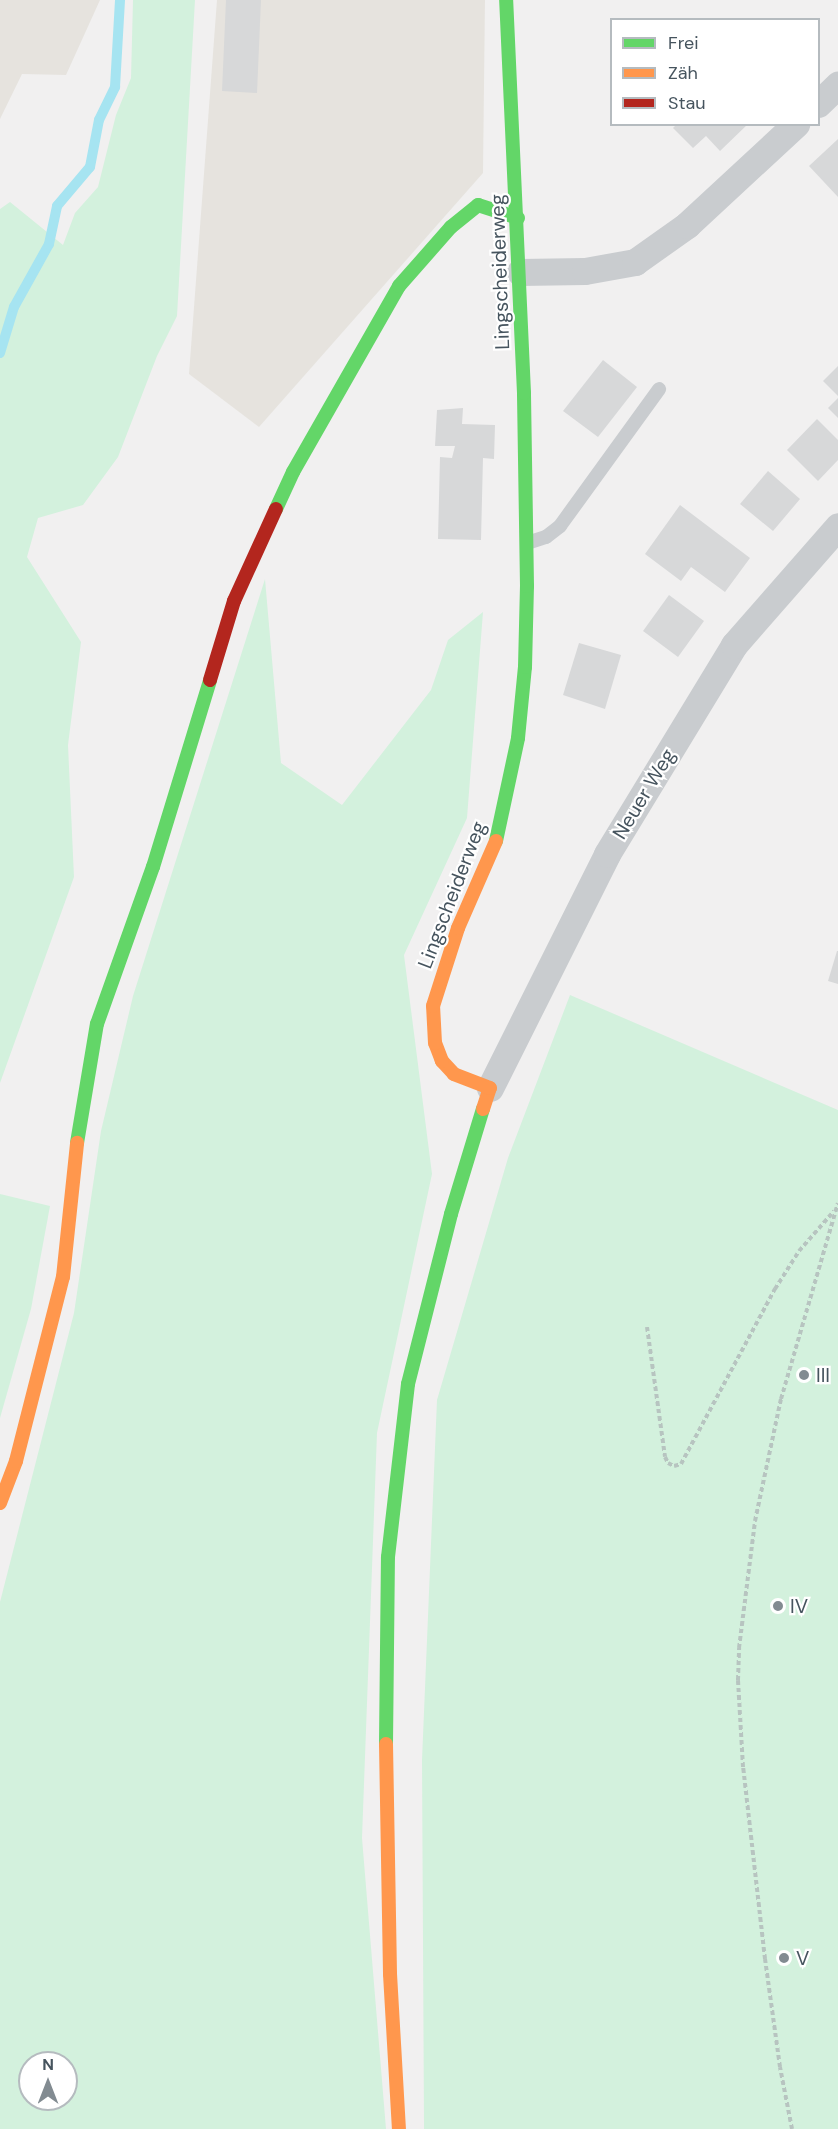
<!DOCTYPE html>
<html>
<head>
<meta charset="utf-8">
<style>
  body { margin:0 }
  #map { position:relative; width:838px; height:2129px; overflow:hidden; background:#f1f0f0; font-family:"DM Sans",sans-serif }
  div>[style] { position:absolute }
  .commercial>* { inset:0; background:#e6e3de }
  .green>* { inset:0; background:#d3f1dd }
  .stream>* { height:10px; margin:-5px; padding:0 5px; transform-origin:5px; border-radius:5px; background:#a6e4f1 }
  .building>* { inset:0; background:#d7d8d9 }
  .path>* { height:4px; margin-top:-2px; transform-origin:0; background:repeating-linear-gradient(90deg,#b7c4c0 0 4.5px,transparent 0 7.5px) }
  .lane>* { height:14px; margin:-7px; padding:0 7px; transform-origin:7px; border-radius:7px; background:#c9cccf }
  .street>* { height:27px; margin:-13.5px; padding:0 13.5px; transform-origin:13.5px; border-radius:13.5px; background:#c9cccf }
  .fast>* { height:14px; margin:-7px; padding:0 7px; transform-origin:7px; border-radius:7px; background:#63d668 }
  .slow>* { height:14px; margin:-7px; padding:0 7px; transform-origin:7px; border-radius:7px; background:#ff974d }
  .jam>* { height:14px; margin:-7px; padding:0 7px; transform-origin:7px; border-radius:7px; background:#b3261e }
  .dots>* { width:16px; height:16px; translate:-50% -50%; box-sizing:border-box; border:3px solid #fff; border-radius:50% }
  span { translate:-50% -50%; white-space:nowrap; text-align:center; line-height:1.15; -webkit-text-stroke:4.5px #fff; paint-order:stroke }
  .street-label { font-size:20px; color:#46545e }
  .poi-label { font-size:20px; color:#46545e }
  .left { translate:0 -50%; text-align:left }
  .legend { position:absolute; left:610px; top:18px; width:210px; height:108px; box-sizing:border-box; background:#fff; border:2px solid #b5bbbf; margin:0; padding:8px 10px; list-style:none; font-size:18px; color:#46545e }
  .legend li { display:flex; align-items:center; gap:12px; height:30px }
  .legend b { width:30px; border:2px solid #b5bbbf }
  .north { position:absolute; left:18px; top:2051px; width:60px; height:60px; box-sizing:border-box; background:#fff; border:2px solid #b5bbbf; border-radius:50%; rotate:0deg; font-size:16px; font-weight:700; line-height:24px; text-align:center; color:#46545e }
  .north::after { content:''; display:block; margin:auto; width:21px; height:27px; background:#828b91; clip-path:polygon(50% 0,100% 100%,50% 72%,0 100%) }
</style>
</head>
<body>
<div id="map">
  <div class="commercial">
    <div style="clip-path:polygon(0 0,100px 0,66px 75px,22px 74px,0 119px)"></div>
    <div style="clip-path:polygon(217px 0,485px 0,483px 173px,259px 427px,189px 374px)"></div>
  </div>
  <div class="green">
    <div style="clip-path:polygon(133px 0,195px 0,177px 316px,157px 356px,118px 457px,83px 505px,38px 518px,27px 557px,81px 642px,68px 745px,74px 877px,0 1083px,0 209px,10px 202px,63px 245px,75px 213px,98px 187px,116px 115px,131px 78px)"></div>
    <div style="clip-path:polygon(evenodd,265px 579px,281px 763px,342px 805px,431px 690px,448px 640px,483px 612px,467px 818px,404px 955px,432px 1174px,377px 1433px,362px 1838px,386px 2129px,0 2129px,0 1602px,74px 1313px,101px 1131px,133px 996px,265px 579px,30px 2063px,66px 2063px,66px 2099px,30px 2099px,30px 2063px)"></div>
    <div style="clip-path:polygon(570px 995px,838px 1110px,838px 2129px,424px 2129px,424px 2126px,422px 1760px,437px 1400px,508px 1158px)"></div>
    <div style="clip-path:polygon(0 1194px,50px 1206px,31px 1309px,0 1418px)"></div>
  </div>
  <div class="stream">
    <div style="left:0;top:353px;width:48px;rotate:-73.1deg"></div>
    <div style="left:14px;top:307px;width:72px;rotate:-60.9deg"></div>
    <div style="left:49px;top:244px;width:39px;rotate:-78deg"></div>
    <div style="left:57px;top:206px;width:51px;rotate:-49.8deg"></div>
    <div style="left:90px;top:167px;width:48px;rotate:-79.2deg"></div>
    <div style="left:99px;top:120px;width:37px;rotate:-64deg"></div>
    <div style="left:115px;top:87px;width:87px;rotate:-86.7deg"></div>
  </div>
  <div class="building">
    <div style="clip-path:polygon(226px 0,261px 0,257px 93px,222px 91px)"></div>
    <div style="clip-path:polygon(677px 124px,748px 124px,720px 151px,706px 136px,693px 148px,673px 128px)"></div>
    <div style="clip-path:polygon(838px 139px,838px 197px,809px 166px)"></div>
    <div style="clip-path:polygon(603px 360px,637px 387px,598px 437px,563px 411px)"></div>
    <div style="clip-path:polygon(838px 366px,838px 396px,823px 381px)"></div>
    <div style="clip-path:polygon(838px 398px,838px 418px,828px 408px)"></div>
    <div style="clip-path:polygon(463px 408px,462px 424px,495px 425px,494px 459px,483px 458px,481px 540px,438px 539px,440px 457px,452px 458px,455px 446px,435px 446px,437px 410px)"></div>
    <div style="clip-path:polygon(817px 419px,838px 440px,838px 460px,818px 481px,787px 450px)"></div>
    <div style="clip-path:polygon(768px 471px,800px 499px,773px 531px,740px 504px)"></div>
    <div style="clip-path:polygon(680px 505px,750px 558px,725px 592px,691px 567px,681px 581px,645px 554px)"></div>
    <div style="clip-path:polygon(669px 595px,704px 621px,678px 657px,643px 631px)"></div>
    <div style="clip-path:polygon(579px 643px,621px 655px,605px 709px,563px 695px)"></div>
    <div style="clip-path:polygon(837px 951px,838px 951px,838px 984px,828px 981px)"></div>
  </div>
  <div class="path">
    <div style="left:647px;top:1327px;width:131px;rotate:82.1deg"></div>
    <div style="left:665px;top:1457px;width:7px;rotate:63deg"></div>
    <div style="left:668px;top:1463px;width:7px;rotate:27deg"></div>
    <div style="left:674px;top:1466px;width:7px;rotate:-16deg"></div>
    <div style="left:681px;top:1464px;width:199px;rotate:-61.8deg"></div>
    <div style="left:775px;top:1289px;width:45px;rotate:-57.7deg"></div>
    <div style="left:799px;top:1251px;width:53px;rotate:-48.8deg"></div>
    <div style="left:792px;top:2129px;width:63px;rotate:-101deg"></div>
    <div style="left:780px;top:2067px;width:109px;rotate:-97.9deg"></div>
    <div style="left:765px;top:1959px;width:193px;rotate:-96.5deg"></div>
    <div style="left:743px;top:1767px;width:87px;rotate:-93.3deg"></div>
    <div style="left:738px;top:1680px;width:32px;rotate:-88deg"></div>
    <div style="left:739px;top:1648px;width:128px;rotate:-82.8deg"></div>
    <div style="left:755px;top:1521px;width:125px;rotate:-78deg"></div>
    <div style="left:781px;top:1399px;width:204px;rotate:-73.8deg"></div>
  </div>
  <div class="lane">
    <div style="left:527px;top:543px;width:20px;rotate:-18deg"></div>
    <div style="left:546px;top:537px;width:18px;rotate:-38deg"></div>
    <div style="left:560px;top:526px;width:169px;rotate:-54.1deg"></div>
  </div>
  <div class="street">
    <div style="left:818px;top:104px;width:28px;rotate:-44deg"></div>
    <div style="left:520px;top:272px;width:65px;rotate:-0.9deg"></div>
    <div style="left:585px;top:271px;width:51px;rotate:-10.2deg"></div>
    <div style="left:635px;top:262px;width:64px;rotate:-35.4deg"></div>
    <div style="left:687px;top:225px;width:149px;rotate:-42.8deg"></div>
    <div style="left:490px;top:1088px;width:262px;rotate:-63.4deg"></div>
    <div style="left:607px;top:854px;width:245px;rotate:-58.7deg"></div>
    <div style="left:734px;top:645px;width:158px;rotate:-48.8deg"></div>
  </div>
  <div class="fast">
    <div style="left:276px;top:509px;width:41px;rotate:-65.3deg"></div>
    <div style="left:293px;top:472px;width:214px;rotate:-60.3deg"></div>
    <div style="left:399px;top:286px;width:79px;rotate:-48.6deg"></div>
    <div style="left:451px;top:227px;width:35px;rotate:-39deg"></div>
    <div style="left:478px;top:205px;width:42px;rotate:18deg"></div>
    <div style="left:496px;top:841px;width:105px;rotate:-77.9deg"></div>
    <div style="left:518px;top:738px;width:71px;rotate:-84.4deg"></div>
    <div style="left:525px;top:667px;width:81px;rotate:-88.6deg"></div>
    <div style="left:527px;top:586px;width:193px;rotate:-90.9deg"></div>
    <div style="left:524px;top:393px;width:393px;rotate:-92.6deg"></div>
    <div style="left:77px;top:1143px;width:121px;rotate:-80.5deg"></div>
    <div style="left:97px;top:1024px;width:167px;rotate:-70.4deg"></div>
    <div style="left:153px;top:867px;width:195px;rotate:-73deg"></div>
    <div style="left:386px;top:1744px;width:187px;rotate:-89.4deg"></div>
    <div style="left:388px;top:1557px;width:174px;rotate:-83.4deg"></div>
    <div style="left:408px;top:1384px;width:175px;rotate:-75.8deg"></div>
    <div style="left:451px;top:1214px;width:110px;rotate:-73.1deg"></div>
  </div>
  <div class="slow">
    <div style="left:483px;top:1109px;width:22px;rotate:-72deg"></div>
    <div style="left:490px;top:1088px;width:39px;rotate:-159deg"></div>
    <div style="left:454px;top:1074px;width:18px;rotate:-133deg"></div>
    <div style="left:442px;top:1061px;width:19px;rotate:-111deg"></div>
    <div style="left:435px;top:1043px;width:37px;rotate:-93deg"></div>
    <div style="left:433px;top:1006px;width:82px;rotate:-72.2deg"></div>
    <div style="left:458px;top:928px;width:95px;rotate:-66.4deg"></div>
    <div style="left:0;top:1503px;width:45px;rotate:-69.1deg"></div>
    <div style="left:16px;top:1461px;width:190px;rotate:-75.7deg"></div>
    <div style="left:63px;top:1277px;width:135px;rotate:-84deg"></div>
    <div style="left:386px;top:1744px;width:230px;rotate:89deg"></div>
    <div style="left:390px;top:1974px;width:155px;rotate:86.7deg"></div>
  </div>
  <div class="jam">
    <div style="left:210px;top:680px;width:83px;rotate:-73.1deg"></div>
    <div style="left:234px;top:601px;width:101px;rotate:-65.5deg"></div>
  </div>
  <div class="dots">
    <div style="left:804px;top:1375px;background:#828b91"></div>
    <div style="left:778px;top:1606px;background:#828b91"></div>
    <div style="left:784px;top:1958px;background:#828b91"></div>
  </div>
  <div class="street-label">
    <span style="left:500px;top:272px;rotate:-92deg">Lingscheiderweg</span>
    <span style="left:644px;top:794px;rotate:-59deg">Neuer Weg</span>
    <span style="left:452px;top:895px;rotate:-69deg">Lingscheiderweg</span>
  </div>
  <div class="poi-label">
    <span class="left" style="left:816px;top:1375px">III</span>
    <span class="left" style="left:790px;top:1606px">IV</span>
    <span class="left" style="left:796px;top:1958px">V</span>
  </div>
  <ul class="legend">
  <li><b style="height:8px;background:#63d668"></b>Frei</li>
  <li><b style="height:8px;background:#ff974d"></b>Zäh</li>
  <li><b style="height:8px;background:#b3261e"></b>Stau</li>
  </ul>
  <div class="north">N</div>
</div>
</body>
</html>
